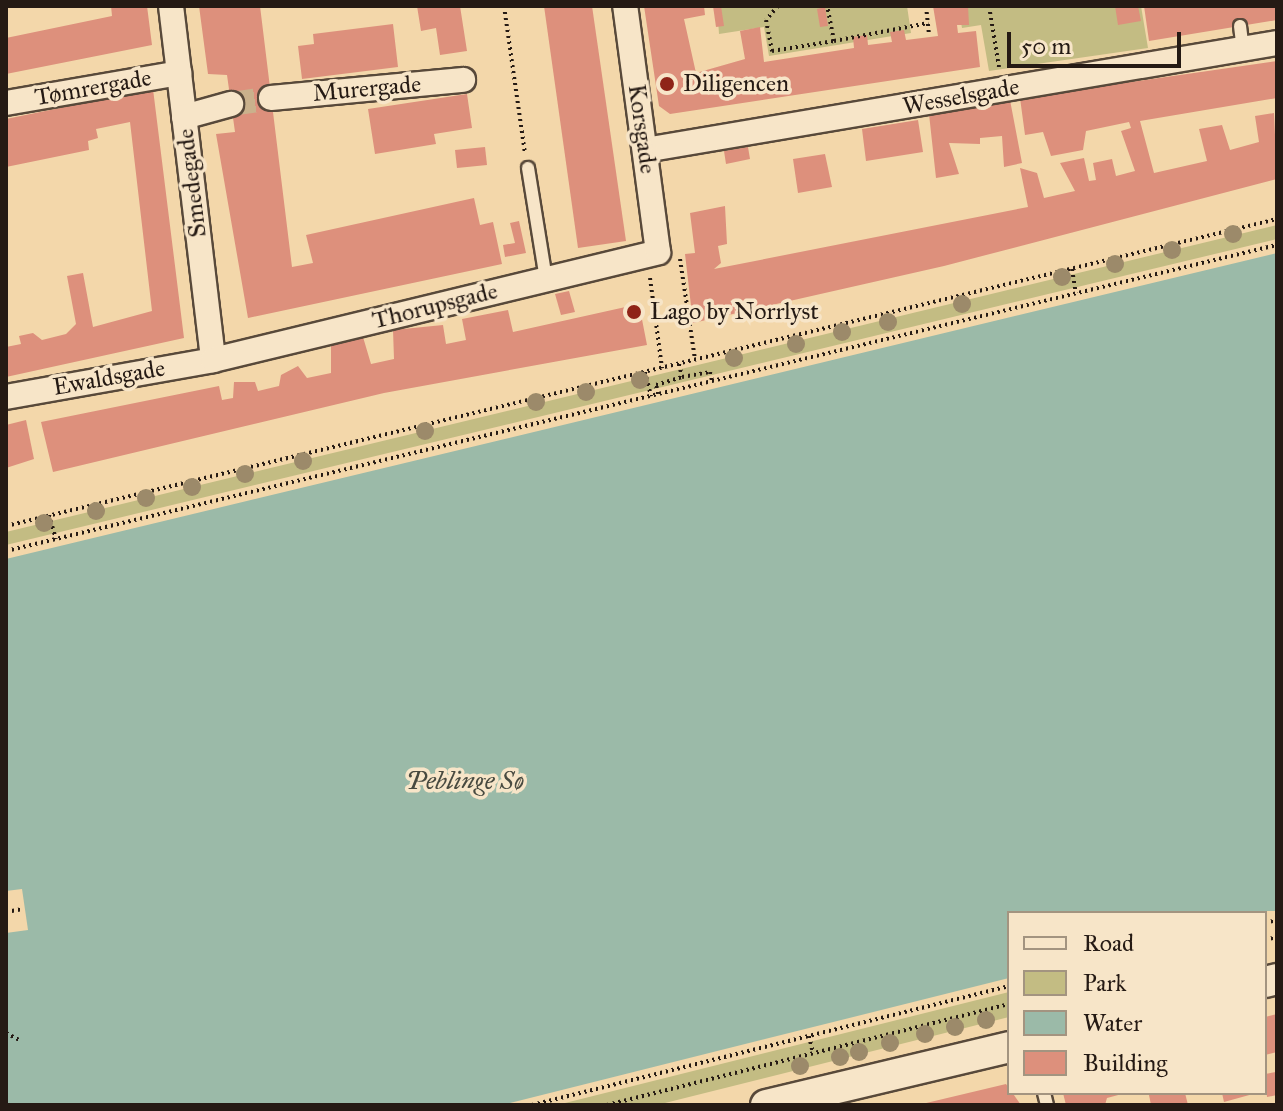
<!DOCTYPE html>
<html>
<head>
<meta charset="utf-8">
<style>
  body { margin:0 }
  #map { position:relative; width:1283px; height:1111px; overflow:hidden; background:#f3d7aa; font-family:"IM FELL Great Primer",serif }
  div>[style] { position:absolute }
  .green>* { inset:0; background:#c3bc83 }
  .water>* { inset:0; background:#9bbaa8 }
  .pier>* { inset:0; background:#f3d7aa }
  .building>* { inset:0; background:#dd907c }
  .minor-tunnel>* { height:24px; margin-top:-12px; transform-origin:0; background:repeating-linear-gradient(90deg,#cab18c 0 24px,transparent 0 36px) }
  .path>* { height:4px; margin-top:-2px; transform-origin:0; background:repeating-linear-gradient(90deg,#251a14 0 2px,transparent 0 6px) }
  .roads { filter:drop-shadow(2px 0 #58493a) drop-shadow(-2px 0 #58493a) drop-shadow(0 2px #58493a) drop-shadow(0 -2px #58493a) }
  .service>* { height:12px; margin:-6px; padding:0 6px; transform-origin:6px; border-radius:6px; background:#f7e5c8 }
  .minor>* { height:24px; margin:-12px; padding:0 12px; transform-origin:12px; border-radius:12px; background:#f7e5c8 }
  .tertiary>* { height:30px; margin:-15px; padding:0 15px; transform-origin:15px; border-radius:15px; background:#f7e5c8 }
  .trees>* { width:18px; height:18px; margin:-9px; border-radius:50%; background:#9c8a6a }
  .dots>* { width:22px; height:22px; translate:-50% -50%; box-sizing:border-box; border:4px solid #f7e5c8; border-radius:50% }
  span { translate:-50% -50%; white-space:nowrap; text-align:center; line-height:1.15; -webkit-text-stroke:7px #f7e5c8; paint-order:stroke }
  .poi-label { font-size:24px; color:#251a14 }
  .left { translate:0 -50%; text-align:left }
  .street-label { font-size:24px; color:#251a14 }
  .water-label { font-size:26px; color:#484a40; font-style:italic }
  .frame { position:absolute; inset:0; border:8px solid #251a14; pointer-events:none }
  .legend { position:absolute; left:1007px; top:911px; width:260px; height:184px; box-sizing:border-box; background:#f7e5c8; border:2px solid #a39480; margin:0; padding:10px 14px; list-style:none; font-size:24px; color:#251a14 }
  .legend li { display:flex; align-items:center; gap:16px; height:40px }
  .legend b { width:40px; border:2px solid #a39480 }
  .scale { position:absolute; left:1007px; top:32px; width:174px; height:36px; box-sizing:border-box; border:4px solid #251a14; border-top:0; padding-left:10px; font-size:24px; line-height:28px; white-space:nowrap; color:#251a14; -webkit-text-stroke:6px #f7e5c8; paint-order:stroke }
</style>
</head>
<body>
<div id="map">
  <div class="green">
    <div style="clip-path:polygon(717px 6px,907px 6px,911px 33px,769px 56px,764px 27px,719px 34px)"></div>
    <div style="clip-path:polygon(958px 6px,1141px 6px,1148px 48px,989px 71px,981px 25px,962px 28px)"></div>
    <div style="clip-path:polygon(1277px 225px,1277px 239px,6px 545px,6px 532px)"></div>
    <div style="clip-path:polygon(1009px 992px,1009px 1017px,657px 1105px,557px 1105px)"></div>
  </div>
  <div class="water">
    <div style="clip-path:polygon(1277px 253px,1277px 911px,1009px 913px,1009px 978px,502px 1105px,6px 1105px,6px 559px)"></div>
  </div>
  <div class="pier">
    <div style="clip-path:polygon(22px 889px,28px 930px,6px 933px,6px 891px)"></div>
  </div>
  <div class="building">
    <div style="clip-path:polygon(111px 6px,147px 6px,152px 45px,6px 74px,6px 38px,112px 16px)"></div>
    <div style="clip-path:polygon(199px 6px,260px 6px,292px 267px,313px 263px,306px 235px,474px 198px,480px 225px,493px 222px,502px 264px,248px 318px,216px 134px,235px 132px,227px 75px,208px 74px)"></div>
    <div style="clip-path:polygon(417px 6px,460px 6px,467px 51px,440px 55px,436px 28px,421px 31px)"></div>
    <div style="clip-path:polygon(544px 6px,592px 6px,626px 241px,578px 248px)"></div>
    <div style="clip-path:polygon(644px 6px,704px 6px,705px 15px,684px 19px,696px 73px,745px 59px,740px 31px,760px 27px,764px 62px,854px 48px,853px 37px,867px 35px,868px 45px,892px 42px,890px 32px,904px 30px,906px 40px,938px 36px,933px 6px,968px 6px,969px 25px,957px 25px,958px 33px,976px 31px,980px 67px,670px 114px,659px 106px)"></div>
    <div style="clip-path:polygon(713px 6px,721px 6px,724px 26px,716px 27px)"></div>
    <div style="clip-path:polygon(1115px 6px,1138px 6px,1141px 21px,1118px 25px)"></div>
    <div style="clip-path:polygon(1144px 6px,1277px 6px,1277px 20px,1149px 41px)"></div>
    <div style="clip-path:polygon(825px 7px,828px 26px,820px 27px,817px 9px)"></div>
    <div style="clip-path:polygon(393px 24px,398px 67px,302px 79px,298px 46px,314px 44px,313px 34px)"></div>
    <div style="clip-path:polygon(1277px 61px,1277px 98px,1140px 121px,1154px 173px,1207px 161px,1199px 129px,1222px 125px,1230px 150px,1259px 142px,1255px 116px,1274px 113px,1277px 179px,944px 266px,693px 323px,685px 254px,695px 253px,690px 213px,725px 206px,727px 244px,718px 246px,721px 263px,714px 269px,1028px 207px,1020px 168px,1037px 173px,1044px 198px,1075px 191px,1060px 163px,1084px 158px,1089px 181px,1096px 180px,1093px 163px,1112px 159px,1116px 176px,1135px 171px,1121px 131px,1131px 128px,1129px 122px,1086px 131px,1083px 150px,1051px 156px,1043px 132px,1025px 135px,1020px 98px)"></div>
    <div style="clip-path:polygon(153px 89px,184px 338px,6px 377px,6px 347px,21px 344px,19px 336px,33px 333px,42px 340px,66px 334px,76px 324px,67px 276px,83px 273px,93px 327px,152px 311px,130px 122px,96px 129px,98px 138px,88px 141px,89px 150px,6px 167px,6px 119px)"></div>
    <div style="clip-path:polygon(467px 94px,472px 128px,434px 134px,436px 144px,375px 154px,368px 109px)"></div>
    <div style="clip-path:polygon(1010px 100px,1022px 163px,1004px 167px,1002px 136px,980px 138px,980px 144px,949px 143px,959px 174px,936px 178px,929px 114px)"></div>
    <div style="clip-path:polygon(918px 120px,923px 152px,866px 161px,862px 129px)"></div>
    <div style="clip-path:polygon(485px 147px,487px 165px,457px 168px,455px 150px)"></div>
    <div style="clip-path:polygon(748px 147px,750px 159px,726px 164px,724px 151px)"></div>
    <div style="clip-path:polygon(825px 154px,832px 187px,798px 193px,793px 159px)"></div>
    <div style="clip-path:polygon(519px 221px,526px 253px,505px 257px,503px 245px,515px 243px,510px 223px)"></div>
    <div style="clip-path:polygon(569px 291px,575px 312px,561px 315px,555px 294px)"></div>
    <div style="clip-path:polygon(639px 304px,647px 345px,384px 393px,53px 472px,41px 422px,219px 386px,222px 400px,233px 398px,234px 382px,255px 382px,258px 391px,279px 386px,281px 375px,298px 366px,307px 378px,331px 373px,331px 343px,363px 337px,371px 364px,394px 359px,393px 330px,443px 325px,446px 344px,466px 340px,462px 319px,508px 310px,513px 332px)"></div>
    <div style="clip-path:polygon(26px 420px,34px 459px,6px 468px,6px 425px)"></div>
    <div style="clip-path:polygon(1277px 1014px,1277px 1052px,1265px 1055px,1265px 1017px)"></div>
    <div style="clip-path:polygon(1276px 1072px,1277px 1095px,1267px 1097px,1265px 1074px)"></div>
    <div style="clip-path:polygon(1006px 1084px,1021px 1105px,922px 1105px,922px 1104px)"></div>
    <div style="clip-path:polygon(1063px 1093px,1121px 1093px,1122px 1094px,1107px 1098px,1105px 1105px,1066px 1105px)"></div>
    <div style="clip-path:polygon(1185px 1093px,1188px 1105px,1151px 1105px,1149px 1095px)"></div>
    <div style="clip-path:polygon(1222px 1093px,1253px 1093px,1253px 1094px,1224px 1102px)"></div>
  </div>
  <div class="minor-tunnel">
    <div style="left:231px;top:104px;width:40px;rotate:-8.5deg"></div>
  </div>
  <div class="path">
    <div style="left:504px;top:6px;width:149px;rotate:81.9deg"></div>
    <div style="left:778px;top:6px;width:18px;rotate:131deg"></div>
    <div style="left:766px;top:20px;width:32px;rotate:79deg"></div>
    <div style="left:772px;top:51px;width:63px;rotate:-9.2deg"></div>
    <div style="left:834px;top:41px;width:36px;rotate:-101deg"></div>
    <div style="left:926px;top:6px;width:30px;rotate:84deg"></div>
    <div style="left:989px;top:6px;width:62px;rotate:80.7deg"></div>
    <div style="left:834px;top:41px;width:96px;rotate:-10.8deg"></div>
    <div style="left:680px;top:259px;width:101px;rotate:81.5deg"></div>
    <div style="left:1072px;top:269px;width:24px;rotate:81deg"></div>
    <div style="left:650px;top:278px;width:91px;rotate:82.4deg"></div>
    <div style="left:679px;top:364px;width:13px;rotate:77deg"></div>
    <div style="left:682px;top:377px;width:28px;rotate:-10deg"></div>
    <div style="left:710px;top:372px;width:9px;rotate:77deg"></div>
    <div style="left:645px;top:372px;width:25px;rotate:76deg"></div>
    <div style="left:658px;top:394px;width:9px;rotate:-103deg"></div>
    <div style="left:656px;top:385px;width:27px;rotate:-17deg"></div>
    <div style="left:49px;top:515px;width:25px;rotate:74deg"></div>
    <div style="left:6px;top:526px;width:1308px;rotate:-13.58deg"></div>
    <div style="left:6px;top:551px;width:1307px;rotate:-13.54deg"></div>
    <div style="left:6px;top:912px;width:17px;rotate:-10deg"></div>
    <div style="left:1265px;top:923px;width:12px;rotate:-14deg"></div>
    <div style="left:1265px;top:940px;width:12px;rotate:-14deg"></div>
    <div style="left:6px;top:1033px;width:15px;rotate:28deg"></div>
    <div style="left:809px;top:1036px;width:17px;rotate:77deg"></div>
    <div style="left:532px;top:1105px;width:492px;rotate:-14deg"></div>
    <div style="left:607px;top:1105px;width:414px;rotate:-14.1deg"></div>
  </div>
  <div class="roads">
    <div class="service">
      <div style="left:1240px;top:26px;width:23px;rotate:83deg"></div>
      <div style="left:528px;top:168px;width:112px;rotate:80.8deg"></div>
      <div style="left:1044px;top:1093px;width:12px;rotate:76deg"></div>
    </div>
    <div class="minor">
      <div style="left:171px;top:6px;width:356px;rotate:83.2deg"></div>
      <div style="left:271px;top:98px;width:193px;rotate:-5.4deg"></div>
      <div style="left:6px;top:103px;width:176px;rotate:-9.8deg"></div>
      <div style="left:184px;top:117px;width:49px;rotate:-15.5deg"></div>
      <div style="left:645px;top:150px;width:641px;rotate:-9.61deg"></div>
      <div style="left:6px;top:397px;width:210px;rotate:-10.1deg"></div>
      <div style="left:213px;top:360px;width:458px;rotate:-13.6deg"></div>
      <div style="left:658px;top:252px;width:248px;rotate:-97.6deg"></div>
    </div>
    <div class="tertiary">
      <div style="left:1265px;top:982px;width:12px;rotate:-14deg"></div>
      <div style="left:766px;top:1105px;width:250px;rotate:-13.4deg"></div>
    </div>
  </div>
  <div class="trees">
    <div style="left:1233px;top:234px"></div>
    <div style="left:1172px;top:250px"></div>
    <div style="left:1115px;top:264px"></div>
    <div style="left:1062px;top:277px"></div>
    <div style="left:962px;top:304px"></div>
    <div style="left:888px;top:322px"></div>
    <div style="left:842px;top:332px"></div>
    <div style="left:796px;top:344px"></div>
    <div style="left:734px;top:358px"></div>
    <div style="left:640px;top:380px"></div>
    <div style="left:586px;top:392px"></div>
    <div style="left:536px;top:402px"></div>
    <div style="left:425px;top:431px"></div>
    <div style="left:303px;top:461px"></div>
    <div style="left:245px;top:474px"></div>
    <div style="left:192px;top:487px"></div>
    <div style="left:146px;top:498px"></div>
    <div style="left:96px;top:511px"></div>
    <div style="left:44px;top:523px"></div>
    <div style="left:986px;top:1020px"></div>
    <div style="left:955px;top:1027px"></div>
    <div style="left:925px;top:1034px"></div>
    <div style="left:890px;top:1043px"></div>
    <div style="left:859px;top:1052px"></div>
    <div style="left:840px;top:1057px"></div>
    <div style="left:800px;top:1066px"></div>
  </div>
  <div class="dots">
    <div style="left:667px;top:84px;background:#8f2418"></div>
    <div style="left:634px;top:312px;background:#8f2418"></div>
  </div>
  <div class="poi-label">
    <span class="left" style="left:683px;top:84px">Diligencen</span>
    <span class="left" style="left:650px;top:312px">Lago by Norrlyst</span>
  </div>
  <div class="street-label">
    <span style="left:93px;top:88px;rotate:-10deg">Tømrergade</span>
    <span style="left:367px;top:89px;rotate:-5deg">Murergade</span>
    <span style="left:961px;top:97px;rotate:-10deg">Wesselsgade</span>
    <span style="left:642px;top:129px;rotate:82deg">Korsgade</span>
    <span style="left:192px;top:183px;rotate:-97deg">Smedegade</span>
    <span style="left:435px;top:306px;rotate:-14deg">Thorupsgade</span>
    <span style="left:109px;top:378px;rotate:-10deg">Ewaldsgade</span>
  </div>
  <div class="water-label">
    <span style="left:465px;top:781px">Peblinge Sø</span>
  </div>
  <div class="frame"></div>
  <ul class="legend">
  <li><b style="height:10px;background:#f7e5c8"></b>Road</li>
  <li><b style="height:22px;background:#c3bc83"></b>Park</li>
  <li><b style="height:22px;background:#9bbaa8"></b>Water</li>
  <li><b style="height:22px;background:#dd907c"></b>Building</li>
  </ul>
  <div class="scale">50 m</div>
</div>
</body>
</html>
